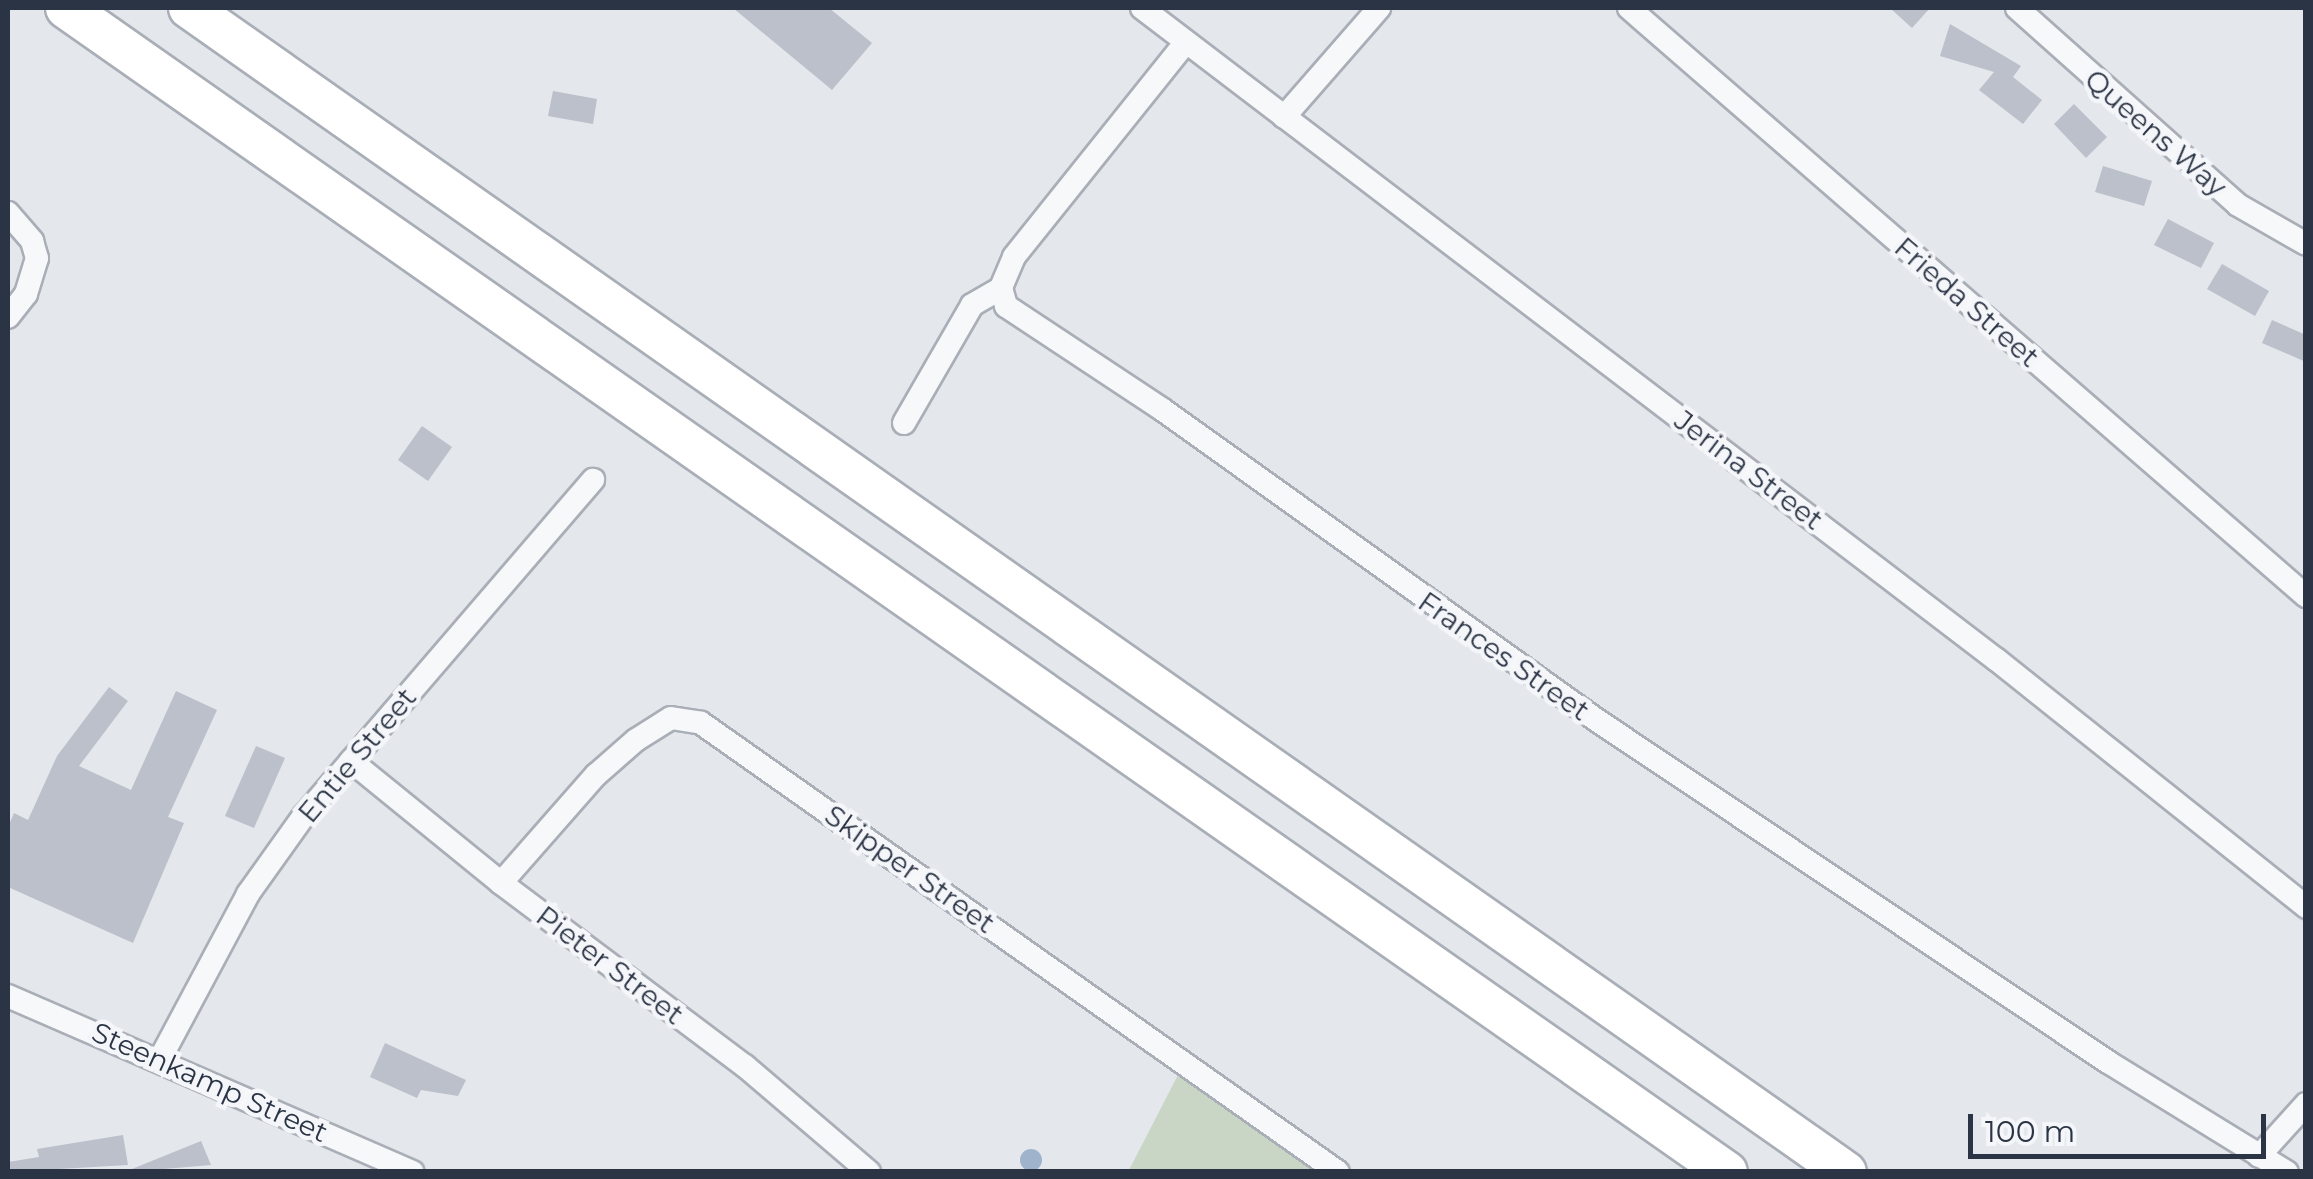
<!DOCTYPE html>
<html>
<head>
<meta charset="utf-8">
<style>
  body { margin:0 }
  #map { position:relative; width:2313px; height:1179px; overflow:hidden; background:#e4e7ec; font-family:Montserrat,sans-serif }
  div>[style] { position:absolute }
  .green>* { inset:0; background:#c9d6c5 }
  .water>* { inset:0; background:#9fb4cc }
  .round { border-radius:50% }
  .building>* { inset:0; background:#bbc0ca }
  .roads { filter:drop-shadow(2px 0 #a9aeb7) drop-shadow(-2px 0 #a9aeb7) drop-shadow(0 2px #a9aeb7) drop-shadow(0 -2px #a9aeb7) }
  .street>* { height:22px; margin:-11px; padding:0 11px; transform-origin:11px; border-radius:11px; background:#f7f8fa }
  .highway>* { height:40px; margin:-20px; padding:0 20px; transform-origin:20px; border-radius:20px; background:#fff }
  span { translate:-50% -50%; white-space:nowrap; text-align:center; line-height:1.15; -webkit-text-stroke:9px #f4f6f9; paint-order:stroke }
  .street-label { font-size:28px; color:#2b3445 }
  .frame { position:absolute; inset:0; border:10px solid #2b3445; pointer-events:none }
  .scale { position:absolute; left:1968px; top:1114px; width:298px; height:45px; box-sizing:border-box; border:5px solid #2b3445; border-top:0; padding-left:12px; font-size:30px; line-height:35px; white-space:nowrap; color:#2b3445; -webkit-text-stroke:8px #f4f6f9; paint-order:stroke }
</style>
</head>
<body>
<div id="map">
  <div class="green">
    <div style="clip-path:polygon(1179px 1073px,1303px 1158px,1311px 1171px,1128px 1172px)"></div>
  </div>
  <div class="water">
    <div class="round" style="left:1020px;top:1149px;width:22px;height:22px"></div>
  </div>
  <div class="building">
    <div style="clip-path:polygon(733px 8px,829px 8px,872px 43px,832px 90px)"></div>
    <div style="clip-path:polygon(1890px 8px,1930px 8px,1912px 28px)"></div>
    <div style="clip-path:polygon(1950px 24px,2021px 66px,2013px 77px,2042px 100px,2023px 124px,1979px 90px,1994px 72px,1940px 56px)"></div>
    <div style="clip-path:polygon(553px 91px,597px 99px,593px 124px,548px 116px)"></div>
    <div style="clip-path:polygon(2074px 104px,2107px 137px,2086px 158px,2054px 124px)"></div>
    <div style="clip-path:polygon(2103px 166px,2152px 181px,2144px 206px,2095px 192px)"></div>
    <div style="clip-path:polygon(2168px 219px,2214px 243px,2201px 268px,2154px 245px)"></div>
    <div style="clip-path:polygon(2222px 264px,2269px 291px,2255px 316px,2207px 289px)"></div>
    <div style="clip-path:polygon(2272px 320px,2306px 335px,2306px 362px,2262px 343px)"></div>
    <div style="clip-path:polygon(422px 426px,452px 447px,428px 481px,398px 460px)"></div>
    <div style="clip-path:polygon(109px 687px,128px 701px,79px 766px,131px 790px,176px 691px,217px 710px,168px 817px,184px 823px,133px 943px,8px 887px,8px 827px,14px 813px,28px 820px,57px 756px)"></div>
    <div style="clip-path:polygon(256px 746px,285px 758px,254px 828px,225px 816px)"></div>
    <div style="clip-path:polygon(385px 1043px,466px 1080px,458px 1096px,421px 1090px,417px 1098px,370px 1077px)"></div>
    <div style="clip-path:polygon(123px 1135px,128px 1165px,8px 1172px,8px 1162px,39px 1157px,37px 1149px)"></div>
    <div style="clip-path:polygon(201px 1141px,211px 1165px,128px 1172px,127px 1171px)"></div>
  </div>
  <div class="roads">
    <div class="street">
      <div style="left:1142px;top:8px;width:1075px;rotate:37.33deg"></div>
      <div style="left:1997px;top:660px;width:396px;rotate:38.6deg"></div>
      <div style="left:1629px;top:8px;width:897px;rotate:40.98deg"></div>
      <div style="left:2017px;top:8px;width:296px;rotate:41.7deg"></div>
      <div style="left:2238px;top:205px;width:78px;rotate:29.8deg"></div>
      <div style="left:1186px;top:42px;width:275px;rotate:128.7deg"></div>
      <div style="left:1014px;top:257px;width:34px;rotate:113deg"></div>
      <div style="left:1001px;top:288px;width:19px;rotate:74deg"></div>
      <div style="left:1006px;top:306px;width:188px;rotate:33.5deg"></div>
      <div style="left:1163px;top:410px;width:535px;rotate:35.56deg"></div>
      <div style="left:1598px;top:721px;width:613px;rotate:33.77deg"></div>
      <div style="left:2108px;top:1062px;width:210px;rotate:31.6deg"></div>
      <div style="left:1284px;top:117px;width:145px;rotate:-48.9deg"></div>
      <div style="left:8px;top:213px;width:37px;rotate:49deg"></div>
      <div style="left:32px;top:241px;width:18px;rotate:74deg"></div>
      <div style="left:37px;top:258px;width:38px;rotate:107deg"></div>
      <div style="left:26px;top:294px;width:29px;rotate:128deg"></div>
      <div style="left:904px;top:423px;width:136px;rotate:-60deg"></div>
      <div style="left:972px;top:305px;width:34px;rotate:-30deg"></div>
      <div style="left:351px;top:761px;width:193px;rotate:39.1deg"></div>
      <div style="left:501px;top:883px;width:305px;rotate:36.9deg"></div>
      <div style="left:745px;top:1066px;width:163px;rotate:40.5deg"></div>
      <div style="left:501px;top:883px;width:144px;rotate:-48.7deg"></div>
      <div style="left:596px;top:775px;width:53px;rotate:-41.2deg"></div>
      <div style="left:636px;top:740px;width:41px;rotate:-32.2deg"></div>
      <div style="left:671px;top:718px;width:30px;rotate:9deg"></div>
      <div style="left:701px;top:723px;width:779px;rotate:35.18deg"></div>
      <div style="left:8px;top:996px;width:441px;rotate:23.5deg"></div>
      <div style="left:160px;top:1059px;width:187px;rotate:-61.9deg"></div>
      <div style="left:248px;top:894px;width:95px;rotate:-54.5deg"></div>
      <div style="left:303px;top:817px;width:445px;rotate:-49.3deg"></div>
      <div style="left:2259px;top:1156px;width:70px;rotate:-47.9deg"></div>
    </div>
    <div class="highway">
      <div style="left:66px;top:8px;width:2028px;rotate:35.02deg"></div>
      <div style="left:189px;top:8px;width:2025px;rotate:35.09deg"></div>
    </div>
  </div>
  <div class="street-label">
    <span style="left:2156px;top:133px;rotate:41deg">Queens Way</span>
    <span style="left:1967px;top:302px;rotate:41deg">Frieda Street</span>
    <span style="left:1749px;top:470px;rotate:37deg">Jerina Street</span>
    <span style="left:1504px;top:656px;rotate:35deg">Frances Street</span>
    <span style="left:357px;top:755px;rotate:-50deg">Entie Street</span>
    <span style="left:910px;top:869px;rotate:35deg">Skipper Street</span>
    <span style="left:610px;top:965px;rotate:37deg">Pieter Street</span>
    <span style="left:210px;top:1082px;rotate:24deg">Steenkamp Street</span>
  </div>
  <div class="frame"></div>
  <div class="scale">100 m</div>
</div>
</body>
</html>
